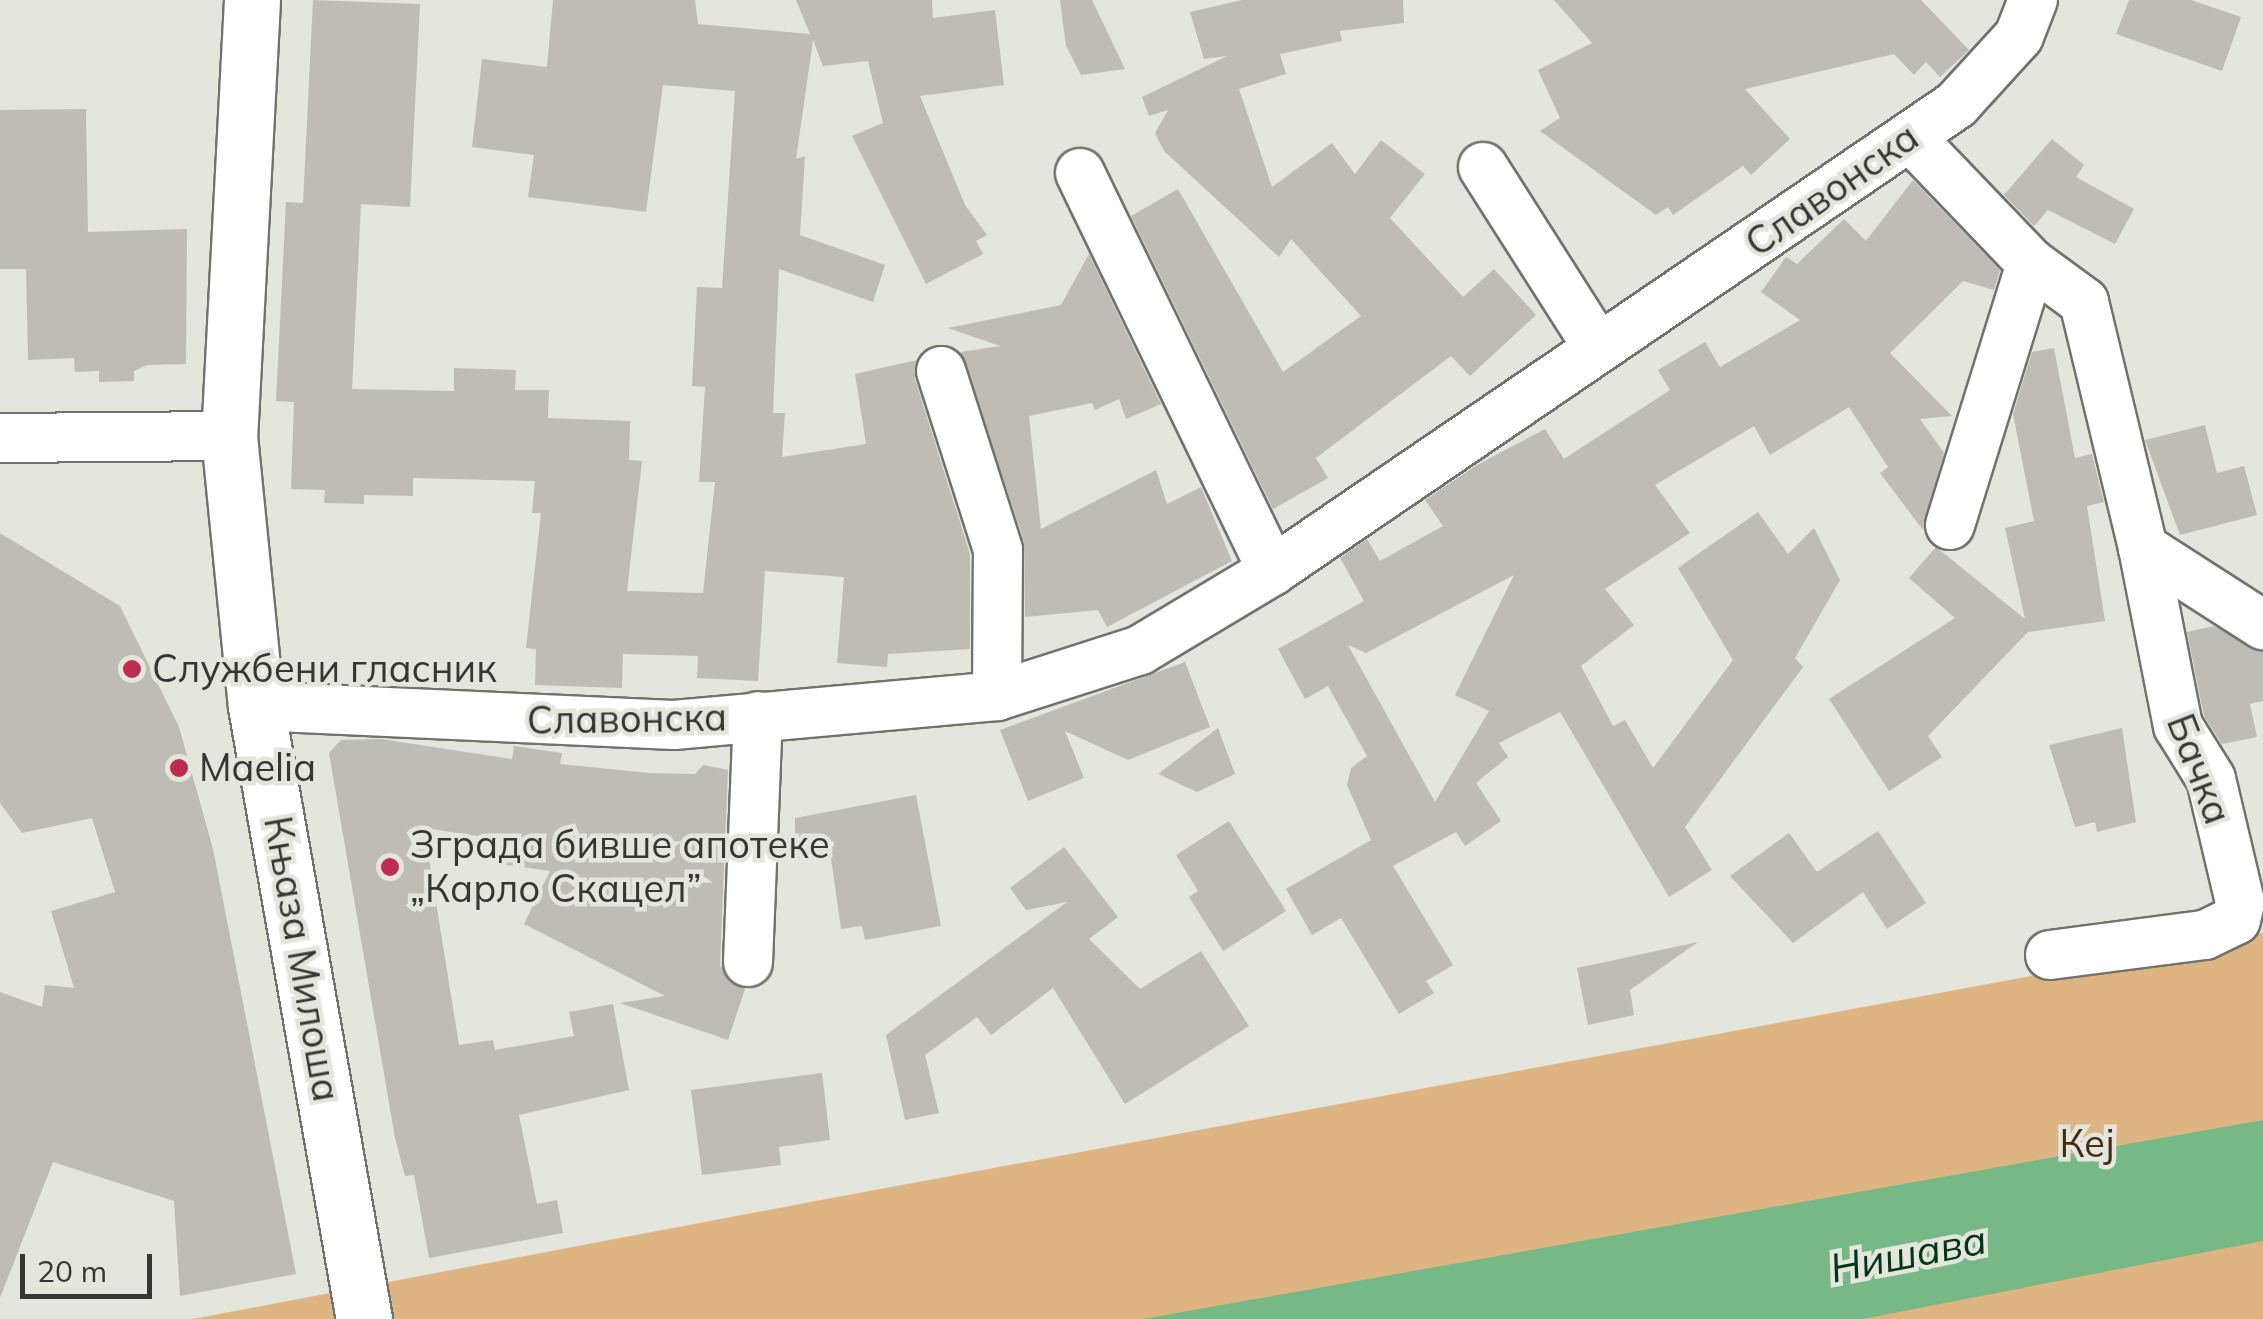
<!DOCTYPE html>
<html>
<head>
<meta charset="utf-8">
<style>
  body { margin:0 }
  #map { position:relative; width:2263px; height:1319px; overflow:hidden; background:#e4e5dd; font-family:Mulish,sans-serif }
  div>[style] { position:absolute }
  .green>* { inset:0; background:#deb582 }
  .water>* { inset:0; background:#76b986 }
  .building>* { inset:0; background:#bfbcb5 }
  .roads { filter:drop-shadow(2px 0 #72736c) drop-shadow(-2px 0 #72736c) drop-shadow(0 2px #72736c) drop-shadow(0 -2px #72736c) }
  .minor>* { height:48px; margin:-24px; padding:0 24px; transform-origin:24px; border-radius:24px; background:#fff }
  .secondary>* { height:55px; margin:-27.5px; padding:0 27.5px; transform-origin:27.5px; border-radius:27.5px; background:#fff }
  .dots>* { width:28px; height:28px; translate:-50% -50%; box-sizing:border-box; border:5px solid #e4e5dd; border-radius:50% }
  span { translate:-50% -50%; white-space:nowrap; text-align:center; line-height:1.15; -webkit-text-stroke:9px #e4e5dd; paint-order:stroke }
  .street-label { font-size:38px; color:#363734 }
  .poi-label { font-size:38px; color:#363734 }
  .left { translate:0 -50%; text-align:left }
  .park-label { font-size:38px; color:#432e11 }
  .water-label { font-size:40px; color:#013716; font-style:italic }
  .scale { position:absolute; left:20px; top:1254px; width:132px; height:45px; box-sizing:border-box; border:5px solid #363734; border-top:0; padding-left:12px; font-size:30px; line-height:35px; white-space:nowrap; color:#363734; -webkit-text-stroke:8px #e4e5dd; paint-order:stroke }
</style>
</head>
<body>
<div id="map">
  <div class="green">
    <div style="clip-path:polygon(2263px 933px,2263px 1319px,193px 1319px,821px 1200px)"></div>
  </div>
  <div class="water">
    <div style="clip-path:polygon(2263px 1120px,2263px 1241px,1863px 1319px,1143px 1319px)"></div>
  </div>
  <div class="building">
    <div style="clip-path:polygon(313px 0,420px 4px,410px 207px,361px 204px,352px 389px,454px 391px,454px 368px,516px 370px,515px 390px,549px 390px,548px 418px,630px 421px,629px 460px,642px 461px,627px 591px,703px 593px,715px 482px,699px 482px,705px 387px,692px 386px,697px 287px,722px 288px,735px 91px,663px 85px,646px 212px,528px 197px,534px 155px,472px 147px,482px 59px,547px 67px,553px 0,695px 0,698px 24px,810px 34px,796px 0,932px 0,933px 18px,995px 10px,1004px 85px,920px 96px,965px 205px,987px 235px,976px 241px,983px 254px,926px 284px,852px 136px,883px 123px,868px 61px,823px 66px,813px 40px,796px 159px,805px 156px,800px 235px,885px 265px,873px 302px,779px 269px,773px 413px,785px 413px,782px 457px,866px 444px,855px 374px,917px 360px,915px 379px,970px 554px,970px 649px,888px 654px,887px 667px,837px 663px,844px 577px,765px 571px,758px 681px,697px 678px,698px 656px,623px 654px,622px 688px,535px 685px,536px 649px,526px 648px,541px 513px,532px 513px,535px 481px,413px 478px,413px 496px,364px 495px,364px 504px,324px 503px,325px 490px,291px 489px,294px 402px,276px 401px,286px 202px,303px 203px)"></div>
    <div style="clip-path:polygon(1060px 0,1092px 0,1125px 69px,1081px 75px,1066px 46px)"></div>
    <div style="clip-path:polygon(1242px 0,1403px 0,1404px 23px,1340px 31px,1342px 41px,1280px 54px,1286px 74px,1239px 89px,1272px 187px,1332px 143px,1355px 174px,1381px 140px,1425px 174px,1390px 218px,1463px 297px,1494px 269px,1536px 315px,1470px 376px,1451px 356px,1316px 458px,1328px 478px,1273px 509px,1131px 216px,1178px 189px,1283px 372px,1361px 316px,1291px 239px,1279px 257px,1164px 151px,1155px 133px,1168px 110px,1149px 116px,1142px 97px,1227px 56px,1204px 59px,1190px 12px)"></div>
    <div style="clip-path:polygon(1554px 0,1921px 0,1969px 50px,1940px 77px,1926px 62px,1914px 75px,1894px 54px,1745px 89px,1790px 139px,1751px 175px,1743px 166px,1673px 215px,1668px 207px,1656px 215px,1540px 131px,1560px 118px,1538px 70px,1592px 43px)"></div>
    <div style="clip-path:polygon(2129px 0,2191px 0,2241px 17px,2222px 71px,2116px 34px)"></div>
    <div style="clip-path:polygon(86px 109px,88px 232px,187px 229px,186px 364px,147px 365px,134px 371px,134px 381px,99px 382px,99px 371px,75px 372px,74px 358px,28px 360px,26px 269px,0 269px,0 110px)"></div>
    <div style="clip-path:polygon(2052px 139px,2084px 165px,2076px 177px,2134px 209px,2115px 244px,2048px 210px,2034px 226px,2004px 195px)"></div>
    <div style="clip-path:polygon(evenodd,1913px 180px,2000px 270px,1994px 290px,1963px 281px,1890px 353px,1952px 416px,1920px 419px,1944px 453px,1923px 530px,1880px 473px,1888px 467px,1849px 407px,1770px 455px,1754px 426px,1655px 485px,1690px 533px,1605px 589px,1634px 625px,1581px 666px,1613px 726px,1625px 720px,1653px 768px,1733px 660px,1678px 568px,1758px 512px,1788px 554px,1814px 528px,1840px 580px,1795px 658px,1803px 667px,1685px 827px,1712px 870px,1669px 897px,1560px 712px,1499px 743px,1508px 757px,1476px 783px,1501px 821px,1465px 846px,1456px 832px,1393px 866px,1453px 965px,1426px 981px,1434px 993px,1399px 1014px,1341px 918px,1312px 935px,1286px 889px,1371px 840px,1347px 785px,1351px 768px,1367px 756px,1328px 686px,1305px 699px,1278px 649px,1364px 601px,1340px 558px,1367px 539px,1380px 561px,1443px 526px,1425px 500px,1477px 465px,1545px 429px,1564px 459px,1670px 390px,1658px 370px,1705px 342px,1720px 367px,1800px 320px,1761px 292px,1786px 257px,1797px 264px,1844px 219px,1866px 241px,1913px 180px,1514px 575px,1455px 695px,1489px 711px,1435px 802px,1348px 645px,1366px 653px,1514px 575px)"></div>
    <div style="clip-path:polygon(1089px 254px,1161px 404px,1126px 419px,1119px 399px,1095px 410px,1092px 403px,1029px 416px,1041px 529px,1156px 470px,1167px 504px,1201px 487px,1232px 561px,1107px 627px,1098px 610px,1025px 617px,1024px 542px,961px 352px,1000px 346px,948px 328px,1061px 305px)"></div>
    <div style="clip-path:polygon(2054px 348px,2075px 458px,2092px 454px,2104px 502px,2087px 506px,2105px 621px,2028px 632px,1928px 736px,1942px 757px,1889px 791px,1829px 699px,1955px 618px,1909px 578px,1936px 547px,2025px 619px,2005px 528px,2034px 521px,2013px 414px,2032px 352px)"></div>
    <div style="clip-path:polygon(2205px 425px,2217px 473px,2244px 466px,2257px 515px,2180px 535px,2145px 440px)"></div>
    <div style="clip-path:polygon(0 533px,120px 606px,179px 727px,213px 849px,296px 1274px,180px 1296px,174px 1201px,53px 1162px,0 1298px,0 992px,42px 1007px,45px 985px,74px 988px,51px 911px,115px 892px,92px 818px,22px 833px,0 803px)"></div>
    <div style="clip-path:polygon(2214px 626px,2263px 652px,2263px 701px,2250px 704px,2257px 737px,2222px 744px,2204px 716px,2187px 632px)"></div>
    <div style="clip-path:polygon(1185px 662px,1210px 727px,1128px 760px,1065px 731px,1084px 778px,1028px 801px,1000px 730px)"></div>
    <div style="clip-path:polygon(1218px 728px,1235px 774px,1197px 792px,1158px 774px)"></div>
    <div style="clip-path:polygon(2122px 728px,2136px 822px,2097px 832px,2095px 822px,2075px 827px,2049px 745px)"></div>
    <div style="clip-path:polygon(381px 739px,512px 759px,514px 746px,562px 753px,560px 764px,649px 773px,695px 774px,703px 765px,728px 770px,720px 966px,745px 989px,728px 1040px,620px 1003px,665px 996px,524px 924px,550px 871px,500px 864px,504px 840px,424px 828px,459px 1045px,493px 1040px,495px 1050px,574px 1036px,569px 1012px,613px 1004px,629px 1090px,519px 1115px,537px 1204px,557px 1200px,563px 1233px,429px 1258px,414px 1175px,405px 1176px,395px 1138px,329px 753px,341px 740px)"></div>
    <div style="clip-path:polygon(916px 795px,941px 926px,865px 940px,862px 926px,841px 929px,831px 858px,780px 858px,781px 836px,795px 854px,795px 818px)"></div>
    <div style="clip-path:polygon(1229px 821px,1286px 911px,1223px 951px,1189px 897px,1198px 891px,1176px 855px)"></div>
    <div style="clip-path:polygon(1878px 831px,1926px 903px,1887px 929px,1863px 892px,1793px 943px,1730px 876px,1789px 833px,1817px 872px)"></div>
    <div style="clip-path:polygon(1064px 847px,1118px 917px,1089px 939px,1140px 989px,1201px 951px,1249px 1026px,1125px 1104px,1053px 988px,991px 1035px,977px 1017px,925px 1055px,939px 1113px,905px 1120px,886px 1035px,1067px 902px,1026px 910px,1010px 888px)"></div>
    <div style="clip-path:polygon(1698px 942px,1630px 990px,1634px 1015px,1588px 1025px,1577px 968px)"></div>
    <div style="clip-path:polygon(822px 1073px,830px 1140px,779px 1147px,781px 1165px,702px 1175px,691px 1090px)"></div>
  </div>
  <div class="roads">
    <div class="minor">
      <div style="left:1910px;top:137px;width:175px;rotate:46.2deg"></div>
      <div style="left:2031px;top:263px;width:66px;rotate:36.3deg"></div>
      <div style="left:2084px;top:302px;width:253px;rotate:76.5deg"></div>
      <div style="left:2143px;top:548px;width:143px;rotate:32.7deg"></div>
      <div style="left:1483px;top:167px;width:212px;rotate:57.5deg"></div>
      <div style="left:1080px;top:173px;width:442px;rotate:64.2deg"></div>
      <div style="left:941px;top:371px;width:188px;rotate:72.3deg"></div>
      <div style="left:998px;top:550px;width:146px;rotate:90.4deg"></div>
      <div style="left:0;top:438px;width:229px;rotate:-0.5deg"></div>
      <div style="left:1950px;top:525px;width:274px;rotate:-72.8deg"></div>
      <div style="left:256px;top:706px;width:418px;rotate:2.6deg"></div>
      <div style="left:674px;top:725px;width:324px;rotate:-5.1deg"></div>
      <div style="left:997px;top:696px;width:150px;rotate:-17.8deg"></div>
      <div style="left:1140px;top:650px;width:154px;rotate:-30.9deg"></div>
      <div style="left:1272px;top:571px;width:828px;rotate:-34.27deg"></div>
      <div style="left:1956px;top:105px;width:93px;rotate:-47.6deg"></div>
      <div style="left:2019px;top:36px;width:39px;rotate:-69deg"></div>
      <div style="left:2050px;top:955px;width:156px;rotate:-7.4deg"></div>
      <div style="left:2205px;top:935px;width:34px;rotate:-26deg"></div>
      <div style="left:2236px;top:920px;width:18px;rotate:-77deg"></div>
      <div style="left:2240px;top:902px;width:126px;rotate:-103.3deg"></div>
      <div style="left:2211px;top:779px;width:62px;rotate:-121.9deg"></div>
      <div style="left:2178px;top:726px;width:181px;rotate:-101.1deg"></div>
      <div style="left:748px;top:962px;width:246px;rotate:-87.7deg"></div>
    </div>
    <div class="secondary">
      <div style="left:252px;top:0;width:437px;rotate:93deg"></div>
      <div style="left:229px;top:436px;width:271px;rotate:84.3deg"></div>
      <div style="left:256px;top:706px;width:622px;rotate:80.01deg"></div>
    </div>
  </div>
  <div class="dots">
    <div style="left:132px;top:669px;background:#bd2d4f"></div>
    <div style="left:179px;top:768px;background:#bd2d4f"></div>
    <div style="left:390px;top:867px;background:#bd2d4f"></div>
  </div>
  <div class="street-label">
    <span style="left:1832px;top:190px;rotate:-35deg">Славонска</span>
    <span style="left:627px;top:719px;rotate:-1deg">Славонска</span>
    <span style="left:2199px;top:769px;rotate:69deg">Бачка</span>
    <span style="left:302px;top:959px;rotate:80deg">Књаза Милоша</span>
  </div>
  <div class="poi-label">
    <span class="left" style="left:152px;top:669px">Службени гласник</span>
    <span class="left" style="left:199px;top:768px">Maelia</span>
    <span class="left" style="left:410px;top:867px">Зграда бивше апотеке<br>„Карло Скацел”</span>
  </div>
  <div class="park-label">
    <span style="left:2087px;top:1144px">Кеј</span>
  </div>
  <div class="water-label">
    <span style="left:1908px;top:1253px;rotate:-11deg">Нишава</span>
  </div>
  <div class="scale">20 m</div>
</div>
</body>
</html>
